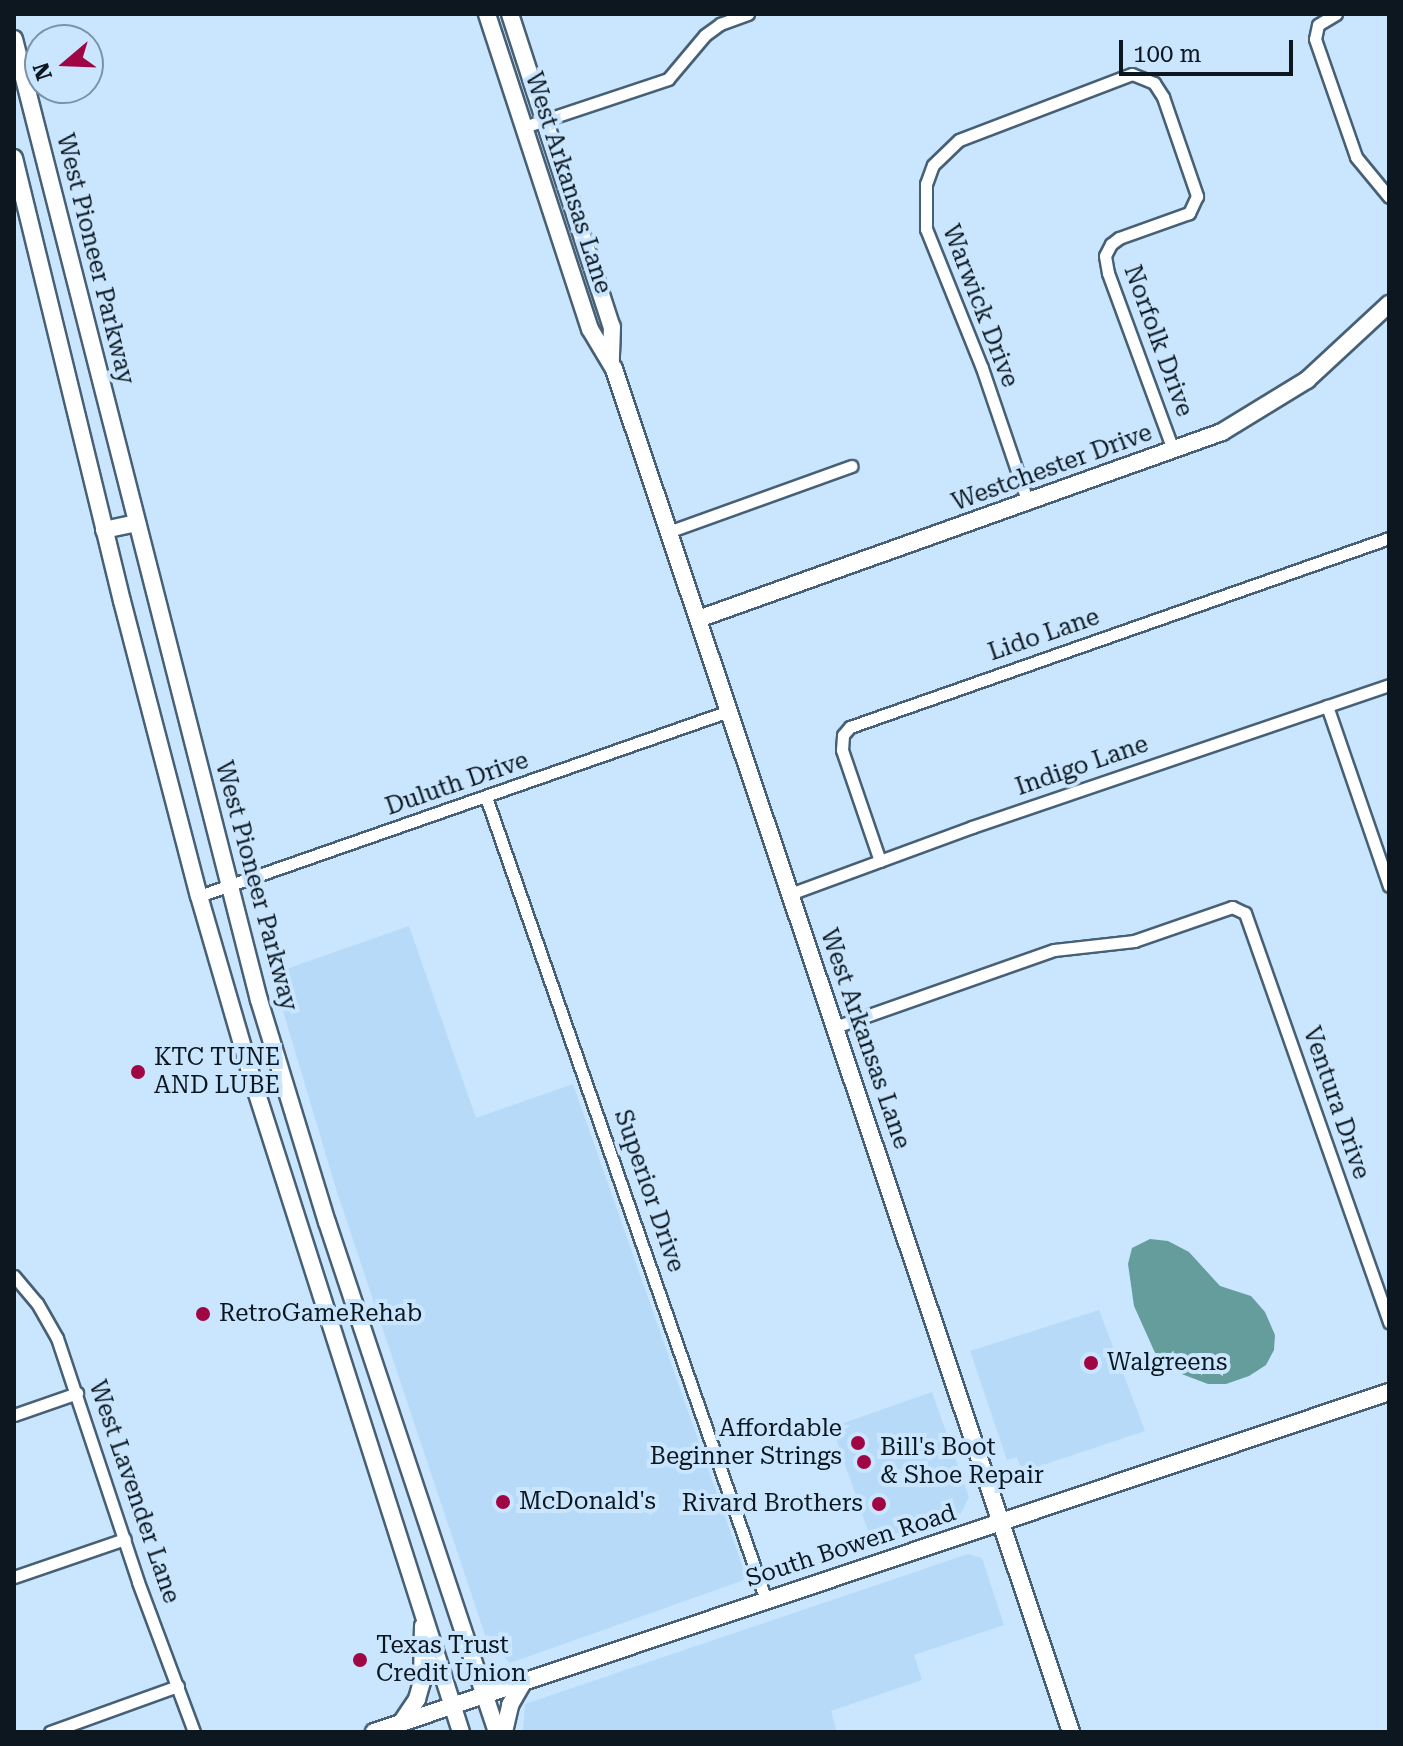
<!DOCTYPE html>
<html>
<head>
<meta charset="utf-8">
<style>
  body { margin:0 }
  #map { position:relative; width:1403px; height:1746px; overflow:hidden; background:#c9e6fe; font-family:"Roboto Serif",serif }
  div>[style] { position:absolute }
  .built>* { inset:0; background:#b7daf8 }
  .water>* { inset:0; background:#659d9c }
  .roads { filter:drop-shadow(2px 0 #476075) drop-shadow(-2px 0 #476075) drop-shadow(0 2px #476075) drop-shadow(0 -2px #476075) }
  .street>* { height:11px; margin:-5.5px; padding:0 5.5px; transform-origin:5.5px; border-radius:5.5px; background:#fff }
  .secondary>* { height:16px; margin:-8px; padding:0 8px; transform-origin:8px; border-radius:8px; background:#fff }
  .primary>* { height:16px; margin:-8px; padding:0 8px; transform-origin:8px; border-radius:8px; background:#fff }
  .dots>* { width:22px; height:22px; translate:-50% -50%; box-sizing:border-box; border:4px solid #c9e6fe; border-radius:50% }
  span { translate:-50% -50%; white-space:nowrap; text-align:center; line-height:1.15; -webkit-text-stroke:8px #c9e6fe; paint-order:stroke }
  .street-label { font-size:24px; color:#0c171f }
  .poi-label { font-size:24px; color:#0c171f }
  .left { translate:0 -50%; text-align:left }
  .right { translate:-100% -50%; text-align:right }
  .frame { position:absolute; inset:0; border:16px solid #0c171f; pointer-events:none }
  .north { position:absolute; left:24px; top:24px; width:80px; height:80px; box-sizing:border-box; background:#c9e6fe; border:2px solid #7d93a5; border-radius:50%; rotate:251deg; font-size:22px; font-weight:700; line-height:32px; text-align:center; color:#0c171f }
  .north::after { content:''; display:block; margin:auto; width:28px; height:36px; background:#a10644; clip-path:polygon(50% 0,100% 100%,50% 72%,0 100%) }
  .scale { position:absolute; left:1119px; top:40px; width:174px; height:36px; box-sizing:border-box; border:4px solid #0c171f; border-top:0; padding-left:10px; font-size:24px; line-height:28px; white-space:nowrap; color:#0c171f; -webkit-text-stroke:6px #c9e6fe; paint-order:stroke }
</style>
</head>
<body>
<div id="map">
  <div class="built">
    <div style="clip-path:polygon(409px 926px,476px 1118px,573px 1084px,747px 1579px,510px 1663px,486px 1638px,337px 1192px,272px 974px)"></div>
    <div style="clip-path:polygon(1099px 1310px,1145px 1431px,1022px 1472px,1017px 1457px,1007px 1460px,970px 1351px)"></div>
    <div style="clip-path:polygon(932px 1392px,969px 1497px,960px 1515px,873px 1545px,832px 1427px)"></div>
    <div style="clip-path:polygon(968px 1554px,982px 1558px,1004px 1625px,914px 1655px,922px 1680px,831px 1711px,837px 1732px,523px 1732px,525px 1704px)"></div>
  </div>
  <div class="water">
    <div style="clip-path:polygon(1150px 1239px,1168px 1241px,1189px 1252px,1220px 1286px,1251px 1296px,1265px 1312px,1275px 1335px,1274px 1350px,1266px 1365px,1249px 1376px,1226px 1384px,1208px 1384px,1179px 1373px,1156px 1355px,1134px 1306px,1128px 1264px,1132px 1248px)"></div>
  </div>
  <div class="roads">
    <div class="street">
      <div style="left:1336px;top:14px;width:21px;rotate:149deg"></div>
      <div style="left:1318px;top:25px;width:14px;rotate:102deg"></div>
      <div style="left:1315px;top:39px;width:125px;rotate:70.8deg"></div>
      <div style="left:1356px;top:157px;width:52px;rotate:50.5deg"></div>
      <div style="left:524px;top:127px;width:152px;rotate:-18.4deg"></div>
      <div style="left:668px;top:79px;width:57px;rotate:-49.9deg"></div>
      <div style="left:705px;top:35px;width:19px;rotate:-36deg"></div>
      <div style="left:720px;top:24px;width:30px;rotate:-20deg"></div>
      <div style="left:1028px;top:503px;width:143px;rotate:-108.8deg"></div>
      <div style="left:982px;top:368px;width:150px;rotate:-111.9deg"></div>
      <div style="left:926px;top:229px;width:45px;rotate:-90deg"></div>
      <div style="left:926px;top:184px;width:20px;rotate:-70deg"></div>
      <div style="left:933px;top:165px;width:36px;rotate:-44deg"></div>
      <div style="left:959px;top:140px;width:185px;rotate:-20.9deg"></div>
      <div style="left:1132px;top:74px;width:24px;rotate:22deg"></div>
      <div style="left:1154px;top:83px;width:17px;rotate:57deg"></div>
      <div style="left:1163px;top:97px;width:105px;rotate:71deg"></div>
      <div style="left:1197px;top:196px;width:19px;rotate:115deg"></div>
      <div style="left:1189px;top:213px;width:74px;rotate:160.3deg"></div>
      <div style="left:1119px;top:238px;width:10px;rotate:143deg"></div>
      <div style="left:1111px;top:244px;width:13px;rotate:117deg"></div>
      <div style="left:1105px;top:256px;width:17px;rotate:80deg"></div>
      <div style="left:1108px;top:273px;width:189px;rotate:69.8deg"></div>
      <div style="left:668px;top:532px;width:195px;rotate:-19.8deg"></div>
      <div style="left:1327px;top:706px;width:190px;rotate:71deg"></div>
      <div style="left:486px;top:797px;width:850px;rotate:70.78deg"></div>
      <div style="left:880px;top:861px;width:117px;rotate:-108.9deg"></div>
      <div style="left:842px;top:750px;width:15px;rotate:-86deg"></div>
      <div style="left:843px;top:735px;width:11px;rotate:-49deg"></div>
      <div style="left:850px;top:727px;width:571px;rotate:-19.32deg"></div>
      <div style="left:790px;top:894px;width:194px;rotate:-20.2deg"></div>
      <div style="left:972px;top:827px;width:441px;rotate:-18.8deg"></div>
      <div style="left:199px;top:896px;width:561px;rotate:-19.24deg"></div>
      <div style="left:835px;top:1027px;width:232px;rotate:-19.4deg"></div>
      <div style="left:1054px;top:950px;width:81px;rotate:-6.4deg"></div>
      <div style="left:1134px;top:941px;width:104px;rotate:-19.1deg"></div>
      <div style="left:1232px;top:907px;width:14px;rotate:25deg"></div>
      <div style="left:1245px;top:913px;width:434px;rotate:70.6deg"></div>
      <div style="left:14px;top:1276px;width:35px;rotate:50deg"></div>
      <div style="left:37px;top:1303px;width:40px;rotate:60.3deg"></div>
      <div style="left:57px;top:1338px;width:257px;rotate:71.6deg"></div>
      <div style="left:138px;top:1582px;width:160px;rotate:69.5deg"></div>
      <div style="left:14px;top:1415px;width:67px;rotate:-19.2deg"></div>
      <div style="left:14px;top:1577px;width:117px;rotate:-18.9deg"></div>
      <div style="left:50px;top:1732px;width:136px;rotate:-19.8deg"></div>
    </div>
    <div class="secondary">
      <div style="left:487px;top:14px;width:331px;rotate:71.9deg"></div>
      <div style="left:590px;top:329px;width:47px;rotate:59deg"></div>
      <div style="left:614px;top:369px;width:1438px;rotate:71.46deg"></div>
      <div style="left:510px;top:14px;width:329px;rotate:72deg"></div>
      <div style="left:612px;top:327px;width:34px;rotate:92deg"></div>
      <div style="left:698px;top:619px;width:556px;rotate:-19.64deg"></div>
      <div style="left:1222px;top:432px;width:100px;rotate:-31.5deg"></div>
      <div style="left:1307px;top:380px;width:112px;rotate:-42.8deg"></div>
      <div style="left:374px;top:1732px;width:1070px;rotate:-18.52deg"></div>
    </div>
    <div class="primary">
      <div style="left:14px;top:39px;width:992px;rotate:75.7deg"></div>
      <div style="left:259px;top:1000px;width:232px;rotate:73deg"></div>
      <div style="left:327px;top:1222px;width:538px;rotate:71.57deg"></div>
      <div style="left:14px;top:158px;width:456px;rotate:76.3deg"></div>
      <div style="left:122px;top:601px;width:305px;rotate:75.4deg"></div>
      <div style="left:199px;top:896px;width:190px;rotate:73.8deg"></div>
      <div style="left:252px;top:1078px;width:687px;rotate:72.28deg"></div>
      <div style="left:104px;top:530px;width:34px;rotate:-12deg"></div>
      <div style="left:401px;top:1723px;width:29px;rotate:-56deg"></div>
      <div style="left:417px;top:1699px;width:18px;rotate:-74deg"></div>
      <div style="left:422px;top:1682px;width:56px;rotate:-89deg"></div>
      <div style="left:504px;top:1732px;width:28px;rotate:-77deg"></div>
      <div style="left:510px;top:1705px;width:28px;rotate:-60deg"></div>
    </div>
  </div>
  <div class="dots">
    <div style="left:138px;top:1072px;background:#a10644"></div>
    <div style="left:203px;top:1314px;background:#a10644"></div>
    <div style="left:1091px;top:1363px;background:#a10644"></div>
    <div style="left:858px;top:1443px;background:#a10644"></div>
    <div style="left:864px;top:1462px;background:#a10644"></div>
    <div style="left:503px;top:1502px;background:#a10644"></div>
    <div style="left:879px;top:1504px;background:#a10644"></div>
    <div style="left:360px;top:1660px;background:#a10644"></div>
  </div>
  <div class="street-label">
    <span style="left:568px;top:183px;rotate:72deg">West Arkansas Lane</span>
    <span style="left:95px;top:259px;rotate:76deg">West Pioneer Parkway</span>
    <span style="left:980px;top:306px;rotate:69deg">Warwick Drive</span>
    <span style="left:1158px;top:341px;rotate:70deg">Norfolk Drive</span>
    <span style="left:1052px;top:468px;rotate:-20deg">Westchester Drive</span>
    <span style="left:1044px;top:635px;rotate:-19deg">Lido Lane</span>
    <span style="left:1082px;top:766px;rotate:-19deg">Indigo Lane</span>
    <span style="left:457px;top:784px;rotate:-19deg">Duluth Drive</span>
    <span style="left:256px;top:886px;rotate:75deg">West Pioneer Parkway</span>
    <span style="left:865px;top:1039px;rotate:71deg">West Arkansas Lane</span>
    <span style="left:1336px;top:1103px;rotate:71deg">Ventura Drive</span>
    <span style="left:649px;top:1191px;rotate:71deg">Superior Drive</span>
    <span style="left:134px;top:1492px;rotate:71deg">West Lavender Lane</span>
    <span style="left:851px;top:1546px;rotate:-18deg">South Bowen Road</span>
  </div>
  <div class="poi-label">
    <span class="left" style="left:154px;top:1072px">KTC TUNE<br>AND LUBE</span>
    <span class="left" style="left:219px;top:1314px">RetroGameRehab</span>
    <span class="left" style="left:1107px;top:1363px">Walgreens</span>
    <span class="right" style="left:842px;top:1443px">Affordable<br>Beginner Strings</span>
    <span class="left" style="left:880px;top:1462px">Bill's Boot<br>&amp; Shoe Repair</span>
    <span class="left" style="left:519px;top:1502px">McDonald's</span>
    <span class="right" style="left:863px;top:1504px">Rivard Brothers</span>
    <span class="left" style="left:376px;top:1660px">Texas Trust<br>Credit Union</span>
  </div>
  <div class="frame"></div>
  <div class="north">N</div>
  <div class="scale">100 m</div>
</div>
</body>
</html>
